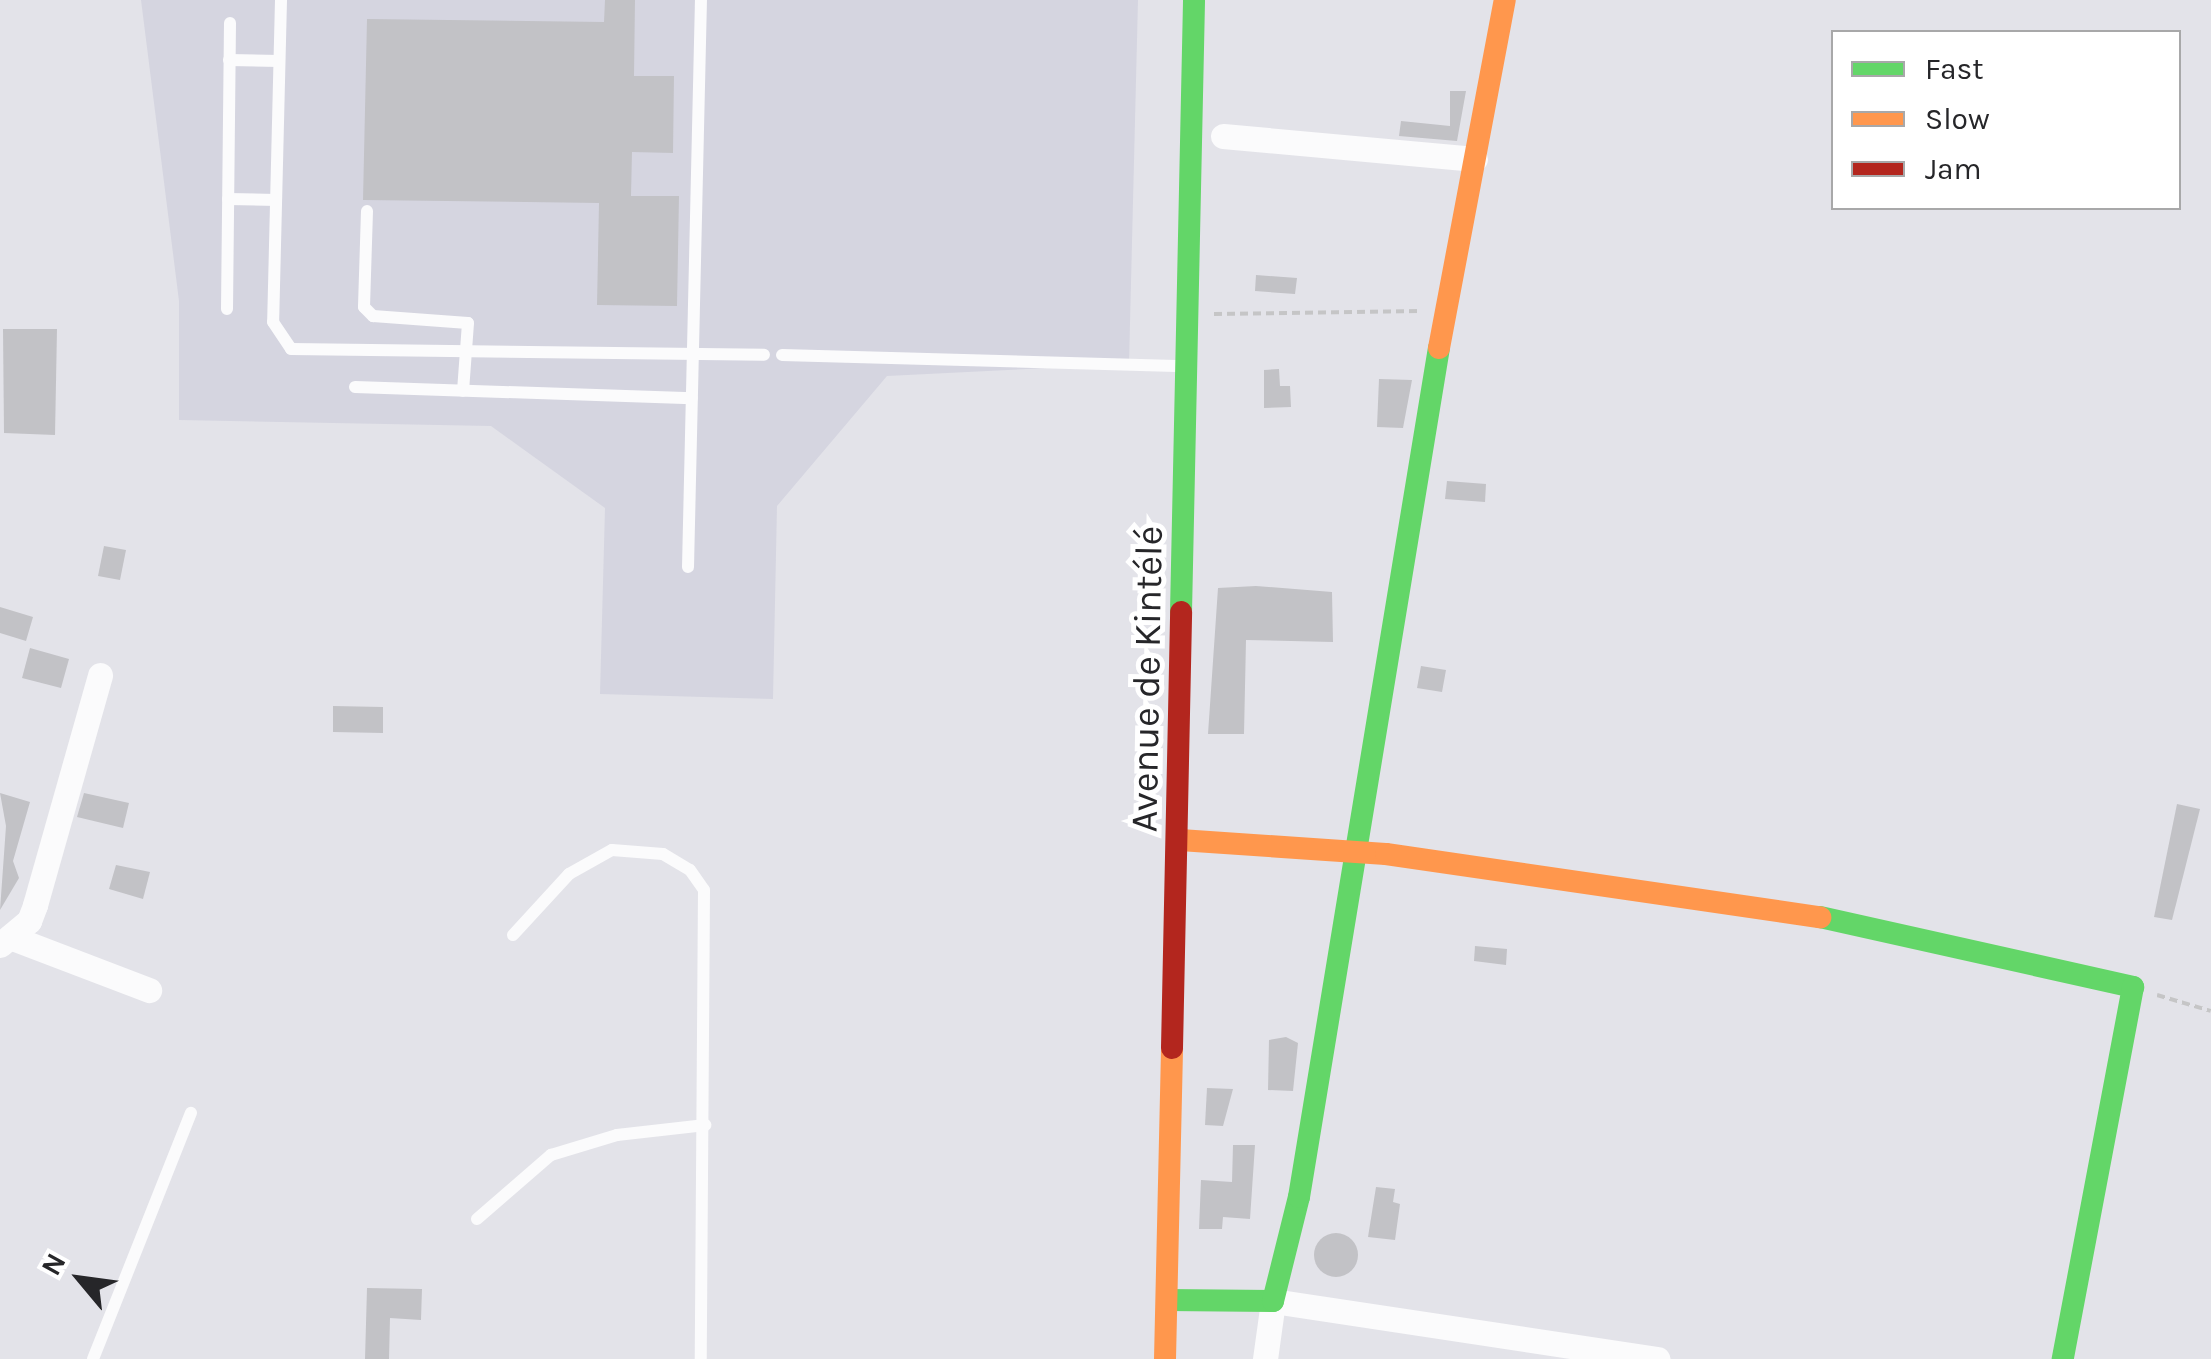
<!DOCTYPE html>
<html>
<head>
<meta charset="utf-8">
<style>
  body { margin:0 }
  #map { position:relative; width:2211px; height:1359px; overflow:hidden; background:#e3e3e9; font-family:Karla,sans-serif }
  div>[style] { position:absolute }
  .built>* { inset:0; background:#d5d5e0 }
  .building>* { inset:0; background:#c2c2c6 }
  .round { border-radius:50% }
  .path>* { height:4px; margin-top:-2px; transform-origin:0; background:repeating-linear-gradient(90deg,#c5c5c6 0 8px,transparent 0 13px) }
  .lane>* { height:12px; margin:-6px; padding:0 6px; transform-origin:6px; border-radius:6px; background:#fbfbfc }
  .street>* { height:25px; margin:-12.5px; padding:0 12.5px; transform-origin:12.5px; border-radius:12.5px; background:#fbfbfc }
  .fast>* { height:22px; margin:-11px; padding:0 11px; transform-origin:11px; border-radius:11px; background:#63d668 }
  .slow>* { height:22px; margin:-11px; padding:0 11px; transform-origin:11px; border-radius:11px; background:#ff974d }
  .jam>* { height:22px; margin:-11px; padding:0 11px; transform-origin:11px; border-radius:11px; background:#b3261e }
  span { translate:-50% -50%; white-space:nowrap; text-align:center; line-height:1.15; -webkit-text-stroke:10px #fff; paint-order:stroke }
  .street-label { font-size:38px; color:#262629 }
  .legend { position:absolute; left:1831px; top:30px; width:350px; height:180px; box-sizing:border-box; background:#fff; border:2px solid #a8a8a9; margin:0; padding:12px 18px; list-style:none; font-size:30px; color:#262629 }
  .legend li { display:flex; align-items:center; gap:20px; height:50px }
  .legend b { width:50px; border:2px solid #a8a8a9 }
  .north { position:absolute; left:30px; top:1229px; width:100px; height:100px; -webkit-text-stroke:8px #fff; paint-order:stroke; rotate:299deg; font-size:28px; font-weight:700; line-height:40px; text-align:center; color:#262629 }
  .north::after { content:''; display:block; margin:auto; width:35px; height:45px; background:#262629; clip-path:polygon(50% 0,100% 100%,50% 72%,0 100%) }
</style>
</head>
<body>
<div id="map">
  <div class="built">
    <div style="clip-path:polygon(141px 0,1138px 0,1129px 364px,887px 376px,777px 506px,773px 699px,600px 694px,605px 508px,491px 426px,179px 420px,179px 301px)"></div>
  </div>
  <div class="building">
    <div style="clip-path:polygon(605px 0,635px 0,634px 76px,674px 76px,673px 153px,632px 152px,631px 196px,679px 196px,677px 306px,597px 305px,599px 203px,363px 200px,367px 19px,604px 22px)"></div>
    <div style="clip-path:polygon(1450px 91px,1466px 91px,1457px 141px,1399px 136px,1401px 121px,1450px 126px)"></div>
    <div style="clip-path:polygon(1256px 275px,1297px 278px,1295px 294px,1255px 291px)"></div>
    <div style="clip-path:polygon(3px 329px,57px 329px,55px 435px,4px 433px)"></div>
    <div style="clip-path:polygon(1279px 369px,1280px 386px,1290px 386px,1291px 407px,1264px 408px,1264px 370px)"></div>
    <div style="clip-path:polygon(1379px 379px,1412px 380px,1403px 428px,1377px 427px)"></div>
    <div style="clip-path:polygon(1447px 481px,1486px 484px,1485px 502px,1445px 499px)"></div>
    <div style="clip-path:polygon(104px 546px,126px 550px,120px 580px,98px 576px)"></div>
    <div style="clip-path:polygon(1256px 586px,1332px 592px,1333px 642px,1246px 640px,1244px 734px,1208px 734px,1218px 588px)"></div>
    <div style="clip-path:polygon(0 607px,33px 617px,26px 641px,0 633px)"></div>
    <div style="clip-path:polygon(30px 648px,69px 659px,61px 688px,22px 678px)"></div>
    <div style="clip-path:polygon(1421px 666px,1446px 670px,1442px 692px,1417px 688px)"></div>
    <div style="clip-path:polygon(333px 706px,383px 707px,383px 733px,333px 732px)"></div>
    <div style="clip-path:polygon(0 793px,30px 802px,13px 861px,19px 878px,0 910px,6px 826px)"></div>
    <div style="clip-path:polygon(84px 793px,129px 803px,123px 828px,77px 817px)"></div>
    <div style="clip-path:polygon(2177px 804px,2200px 809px,2172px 920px,2154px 917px)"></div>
    <div style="clip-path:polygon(116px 865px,150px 872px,143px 899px,109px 889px)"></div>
    <div style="clip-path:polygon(1475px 946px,1507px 949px,1506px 965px,1474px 961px)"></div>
    <div style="clip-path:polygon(1286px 1037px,1298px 1043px,1293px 1091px,1268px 1090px,1269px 1040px)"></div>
    <div style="clip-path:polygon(1207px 1088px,1233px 1089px,1223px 1126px,1205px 1125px)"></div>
    <div style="clip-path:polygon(1233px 1145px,1255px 1145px,1250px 1219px,1223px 1217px,1222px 1229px,1199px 1229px,1201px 1180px,1232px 1182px)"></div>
    <div style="clip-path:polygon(1376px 1187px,1395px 1189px,1393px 1202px,1400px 1204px,1395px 1240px,1368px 1237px)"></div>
    <div class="round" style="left:1314px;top:1233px;width:44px;height:44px"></div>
    <div style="clip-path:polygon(367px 1288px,422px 1289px,421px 1320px,390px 1318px,389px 1359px,365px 1359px)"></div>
  </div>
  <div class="path">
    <div style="left:1214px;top:314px;width:206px;rotate:-0.8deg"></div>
    <div style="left:2157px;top:995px;width:56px;rotate:16.5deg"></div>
  </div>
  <div class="lane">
    <div style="left:281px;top:0;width:322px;rotate:91.4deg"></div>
    <div style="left:273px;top:322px;width:32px;rotate:56deg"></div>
    <div style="left:291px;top:349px;width:473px;rotate:0.7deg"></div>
    <div style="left:229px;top:60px;width:50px;rotate:1.1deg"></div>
    <div style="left:228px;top:199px;width:48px;rotate:1.2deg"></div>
    <div style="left:367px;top:211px;width:96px;rotate:91.8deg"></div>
    <div style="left:364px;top:307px;width:13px;rotate:45deg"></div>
    <div style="left:373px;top:316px;width:95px;rotate:4.2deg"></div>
    <div style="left:468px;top:323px;width:68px;rotate:94.2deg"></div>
    <div style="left:227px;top:309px;width:286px;rotate:-89.4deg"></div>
    <div style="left:782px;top:355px;width:403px;rotate:1.6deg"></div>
    <div style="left:355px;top:387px;width:337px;rotate:1.9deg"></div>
    <div style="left:688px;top:567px;width:567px;rotate:-88.69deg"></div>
    <div style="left:513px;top:935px;width:83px;rotate:-47.4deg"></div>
    <div style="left:569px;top:874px;width:49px;rotate:-29.2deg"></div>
    <div style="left:612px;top:850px;width:51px;rotate:4.5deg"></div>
    <div style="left:663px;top:854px;width:31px;rotate:31deg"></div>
    <div style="left:690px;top:870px;width:24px;rotate:55deg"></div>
    <div style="left:704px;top:890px;width:469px;rotate:90.4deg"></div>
    <div style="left:477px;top:1219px;width:98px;rotate:-40.9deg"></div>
    <div style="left:551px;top:1155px;width:69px;rotate:-16.9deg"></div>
    <div style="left:617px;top:1135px;width:89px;rotate:-6.5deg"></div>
    <div style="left:93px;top:1359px;width:265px;rotate:-68.3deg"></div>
  </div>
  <div class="street">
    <div style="left:1223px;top:136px;width:253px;rotate:5.2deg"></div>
    <div style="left:10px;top:937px;width:149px;rotate:20.9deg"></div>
    <div style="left:0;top:945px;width:38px;rotate:-40deg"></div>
    <div style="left:29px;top:921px;width:17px;rotate:-69deg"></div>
    <div style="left:35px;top:905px;width:239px;rotate:-74.2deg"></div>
    <div style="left:1265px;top:1359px;width:59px;rotate:-82.1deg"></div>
    <div style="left:1273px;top:1301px;width:389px;rotate:8.6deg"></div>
  </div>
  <div class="fast">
    <div style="left:1181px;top:612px;width:612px;rotate:-88.78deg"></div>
    <div style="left:1820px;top:917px;width:321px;rotate:12.6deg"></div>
    <div style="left:2133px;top:987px;width:379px;rotate:100.7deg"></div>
    <div style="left:1167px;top:1300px;width:106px;rotate:0.5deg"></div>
    <div style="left:1273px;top:1301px;width:107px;rotate:-76deg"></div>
    <div style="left:1299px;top:1197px;width:860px;rotate:-80.64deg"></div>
  </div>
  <div class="slow">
    <div style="left:1439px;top:348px;width:354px;rotate:-79.3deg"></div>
    <div style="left:1180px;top:840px;width:206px;rotate:3.9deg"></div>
    <div style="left:1386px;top:854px;width:439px;rotate:8.3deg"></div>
    <div style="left:1165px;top:1359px;width:311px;rotate:-88.7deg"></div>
  </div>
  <div class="jam">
    <div style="left:1172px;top:1048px;width:436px;rotate:-88.8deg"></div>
  </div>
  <div class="street-label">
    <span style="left:1147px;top:679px;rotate:-89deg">Avenue de Kintélé</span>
  </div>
  <ul class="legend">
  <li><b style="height:12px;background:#63d668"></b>Fast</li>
  <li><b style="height:12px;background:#ff974d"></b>Slow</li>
  <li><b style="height:12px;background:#b3261e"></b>Jam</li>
  </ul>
  <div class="north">N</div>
</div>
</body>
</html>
